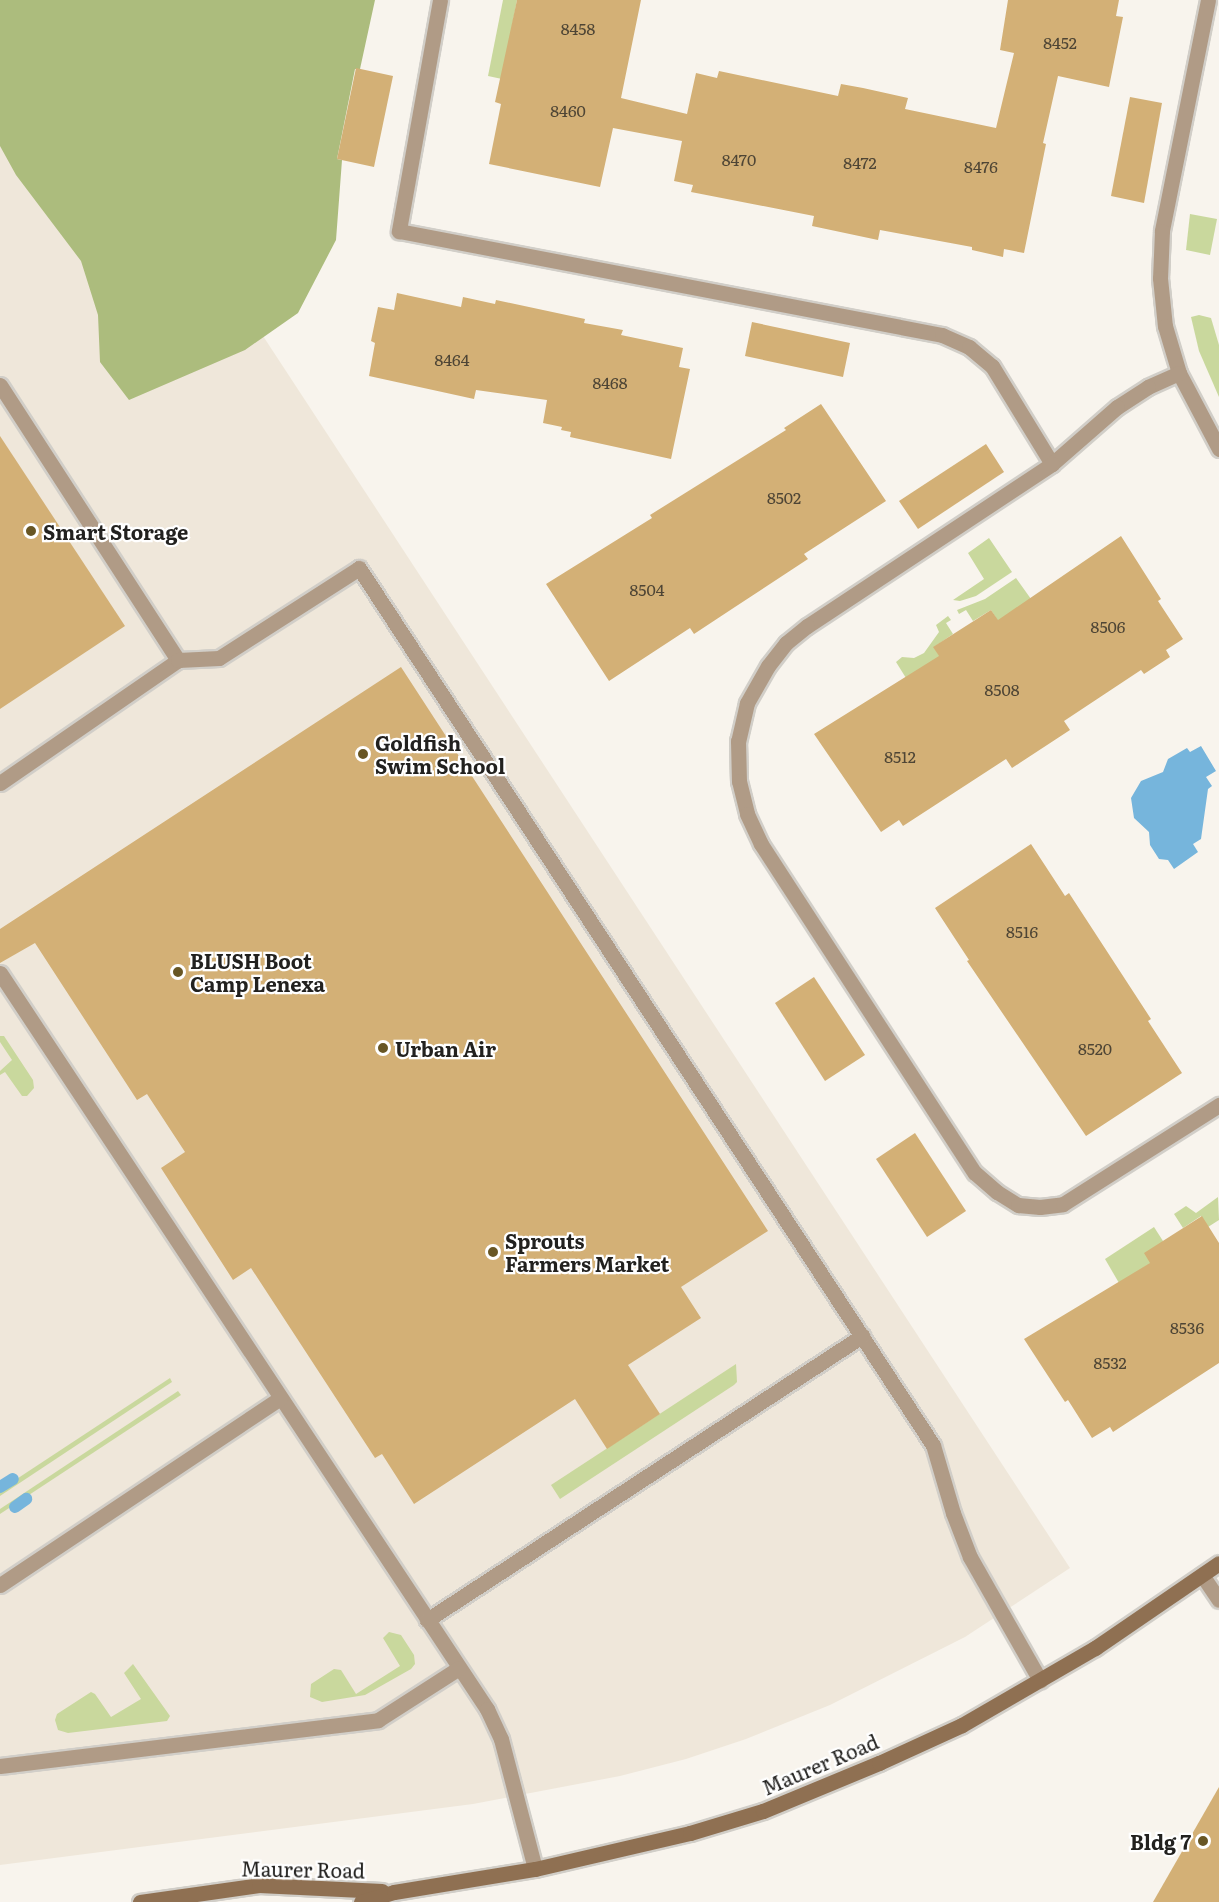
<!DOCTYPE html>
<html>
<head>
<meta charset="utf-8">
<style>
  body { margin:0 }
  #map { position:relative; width:1219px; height:1902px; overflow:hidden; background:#f8f4ed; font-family:Literata,serif }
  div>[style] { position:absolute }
  .built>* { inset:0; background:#efe7da }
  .green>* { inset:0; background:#c9d89d }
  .forest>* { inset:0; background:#acbc7d }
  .water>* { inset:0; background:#76b5dc }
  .stream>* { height:12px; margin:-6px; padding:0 6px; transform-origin:6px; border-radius:6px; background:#76b5dc }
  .building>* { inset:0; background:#d3b076 }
  .roads { filter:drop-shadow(2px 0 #d1cec8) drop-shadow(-2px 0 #d1cec8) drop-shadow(0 2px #d1cec8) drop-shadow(0 -2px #d1cec8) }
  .lane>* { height:15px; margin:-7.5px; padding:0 7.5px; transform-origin:7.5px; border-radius:7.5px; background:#b09b86 }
  .street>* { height:15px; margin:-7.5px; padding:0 7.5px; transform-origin:7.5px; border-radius:7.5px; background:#b09b86 }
  .secondary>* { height:15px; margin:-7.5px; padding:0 7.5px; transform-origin:7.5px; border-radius:7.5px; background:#8f7052 }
  .dots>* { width:16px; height:16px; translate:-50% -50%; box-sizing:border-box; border:3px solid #fff; border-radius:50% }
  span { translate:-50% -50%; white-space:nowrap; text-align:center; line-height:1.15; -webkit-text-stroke:4.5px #fff; paint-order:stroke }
  .number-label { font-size:16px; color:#4e4535 }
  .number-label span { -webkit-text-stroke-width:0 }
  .poi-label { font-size:20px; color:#22211f; font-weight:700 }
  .left { translate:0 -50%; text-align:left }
  .right { translate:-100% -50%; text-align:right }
  .street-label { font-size:20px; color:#22211f }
</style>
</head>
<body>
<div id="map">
  <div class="built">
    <div style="clip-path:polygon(0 0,43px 0,1070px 1568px,965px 1637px,830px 1705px,746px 1739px,686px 1759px,620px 1776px,473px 1804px,0 1865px)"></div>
  </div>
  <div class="green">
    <div style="clip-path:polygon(503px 0,517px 0,502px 79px,488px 76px)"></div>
    <div style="clip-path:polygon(1190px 214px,1217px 219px,1210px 255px,1186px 250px)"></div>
    <div style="clip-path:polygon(1199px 315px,1211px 318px,1219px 345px,1219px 397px,1199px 351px,1191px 317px)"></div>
    <div style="clip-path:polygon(989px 538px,1012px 572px,976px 596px,960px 601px,953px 600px,984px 579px,968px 553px)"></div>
    <div style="clip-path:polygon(1016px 578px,1031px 599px,998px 621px,991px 610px,973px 621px,966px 610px,959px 614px,957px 610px,985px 599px)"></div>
    <div style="clip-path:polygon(948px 616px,951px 620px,946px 623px,953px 634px,934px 647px,940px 657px,906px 678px,896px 662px,902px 657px,914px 658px,924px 653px,939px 632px,936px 625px)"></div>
    <div style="clip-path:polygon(0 1036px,4px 1036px,33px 1080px,34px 1088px,27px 1096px,22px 1096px,5px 1072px,0 1075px,0 1071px,12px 1060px,0 1042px)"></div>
    <div style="clip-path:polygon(1218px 1197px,1219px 1220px,1208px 1227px,1201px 1216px,1183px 1228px,1174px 1214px,1186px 1206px,1196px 1213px)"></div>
    <div style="clip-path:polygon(1154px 1227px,1163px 1241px,1151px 1263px,1119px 1283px,1105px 1259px)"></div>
    <div style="clip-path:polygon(736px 1364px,737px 1382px,734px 1385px,560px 1499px,551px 1485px)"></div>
    <div style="clip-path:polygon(170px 1378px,172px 1382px,0 1496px,0 1490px)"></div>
    <div style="clip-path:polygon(178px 1391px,181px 1395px,0 1514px,0 1509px)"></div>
    <div style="clip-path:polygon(389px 1632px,401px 1635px,414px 1655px,415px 1664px,411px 1669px,365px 1695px,322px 1702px,310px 1697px,311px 1684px,334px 1669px,341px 1670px,356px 1694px,400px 1666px,383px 1638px)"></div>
    <div style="clip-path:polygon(133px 1664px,170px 1716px,167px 1721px,68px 1733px,58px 1730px,55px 1720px,57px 1714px,91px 1692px,95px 1694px,111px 1717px,141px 1699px,124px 1673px)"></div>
  </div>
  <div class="forest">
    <div style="clip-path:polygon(0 0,375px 0,360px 69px,355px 69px,337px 159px,342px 160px,336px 240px,298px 313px,245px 350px,129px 400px,100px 362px,98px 315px,81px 261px,16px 175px,0 146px)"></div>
  </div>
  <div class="water">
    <div style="clip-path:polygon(1201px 746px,1216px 771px,1206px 777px,1212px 786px,1208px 789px,1201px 839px,1193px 844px,1198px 852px,1174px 869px,1168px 860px,1159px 859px,1150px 845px,1149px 832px,1134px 818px,1131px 798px,1141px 781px,1163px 772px,1168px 759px,1187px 748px,1190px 752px)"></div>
  </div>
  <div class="stream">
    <div style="left:0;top:1487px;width:15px;rotate:-32deg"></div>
    <div style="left:15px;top:1507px;width:14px;rotate:-36deg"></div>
  </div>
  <div class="building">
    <div style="clip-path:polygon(517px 0,641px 0,621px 98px,687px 114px,696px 73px,717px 78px,719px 71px,838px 96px,841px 84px,863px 88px,908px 98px,905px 109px,996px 128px,1014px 53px,1000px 50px,1008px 0,1119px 0,1116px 16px,1123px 17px,1109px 87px,1058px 76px,1043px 143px,1046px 144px,1024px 253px,1004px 249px,1003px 257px,972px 250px,972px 247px,880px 230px,878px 240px,812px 226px,814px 216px,691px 192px,693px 185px,674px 181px,682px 141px,613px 128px,600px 187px,489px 164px,501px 104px,495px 102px)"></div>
    <div style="clip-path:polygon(356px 68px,393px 76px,374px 167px,337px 159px)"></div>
    <div style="clip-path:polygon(1130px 97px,1162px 103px,1144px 203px,1111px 196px)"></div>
    <div style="clip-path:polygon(397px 293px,461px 307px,463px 297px,495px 304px,496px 300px,585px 319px,584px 323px,623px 330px,621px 335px,683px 348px,679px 367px,690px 369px,671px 459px,570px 437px,571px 432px,561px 430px,562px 427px,543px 423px,547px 400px,476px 390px,474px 399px,369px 376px,375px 343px,371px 341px,378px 307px,394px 310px)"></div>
    <div style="clip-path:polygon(752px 322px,850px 343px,843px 377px,745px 356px)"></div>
    <div style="clip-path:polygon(821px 404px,886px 501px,804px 554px,808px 559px,738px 605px,694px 634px,690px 628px,609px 681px,546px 584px,652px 518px,650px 515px,786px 430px,784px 428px)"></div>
    <div style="clip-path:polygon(0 436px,125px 626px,0 709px)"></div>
    <div style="clip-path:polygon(986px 444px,1004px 472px,918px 529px,899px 501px)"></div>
    <div style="clip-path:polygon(1121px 536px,1161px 599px,1158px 601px,1183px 639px,1166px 650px,1170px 657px,1144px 674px,1141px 670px,1064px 721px,1070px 730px,1012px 768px,1006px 759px,903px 826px,899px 820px,881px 832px,814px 734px,939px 656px,933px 647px,991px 610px,998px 620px)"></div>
    <div style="clip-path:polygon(401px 667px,768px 1231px,681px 1287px,701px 1318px,628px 1365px,660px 1414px,607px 1449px,575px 1399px,414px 1504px,382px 1454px,375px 1458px,251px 1268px,233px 1280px,161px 1168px,185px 1152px,147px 1094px,137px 1100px,35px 943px,0 963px,0 929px)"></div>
    <div style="clip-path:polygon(1031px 844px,1065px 896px,1069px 893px,1151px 1019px,1148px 1021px,1182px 1073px,1086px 1136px,967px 961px,969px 960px,935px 908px)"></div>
    <div style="clip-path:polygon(814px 977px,865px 1055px,825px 1081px,775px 1003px)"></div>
    <div style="clip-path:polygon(915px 1133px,966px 1211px,927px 1237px,876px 1159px)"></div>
    <div style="clip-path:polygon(1202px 1216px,1219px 1243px,1219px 1363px,1113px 1432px,1110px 1427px,1092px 1438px,1068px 1400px,1065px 1402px,1024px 1339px,1150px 1263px,1144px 1253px)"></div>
    <div style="clip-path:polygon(1219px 1787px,1219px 1902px,1153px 1902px)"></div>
  </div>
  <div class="roads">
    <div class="lane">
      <div style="left:440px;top:0;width:235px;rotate:100.1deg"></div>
      <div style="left:399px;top:231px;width:553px;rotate:10.84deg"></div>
      <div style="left:942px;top:335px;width:30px;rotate:24deg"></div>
      <div style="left:969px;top:347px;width:30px;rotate:40deg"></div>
      <div style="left:992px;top:366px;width:115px;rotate:58.5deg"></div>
      <div style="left:1208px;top:0;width:236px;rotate:101.3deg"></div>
      <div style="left:1162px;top:231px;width:47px;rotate:92.4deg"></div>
      <div style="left:1160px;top:278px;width:48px;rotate:84.1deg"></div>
      <div style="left:1165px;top:326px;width:49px;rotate:73.4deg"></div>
      <div style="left:1179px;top:373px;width:86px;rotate:62.2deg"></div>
      <div style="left:1179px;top:373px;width:34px;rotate:156deg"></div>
      <div style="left:1148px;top:387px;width:37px;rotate:147deg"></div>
      <div style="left:1117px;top:407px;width:86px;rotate:138.8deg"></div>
      <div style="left:1052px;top:464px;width:294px;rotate:146.5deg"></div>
      <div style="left:807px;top:626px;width:27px;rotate:141deg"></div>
      <div style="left:786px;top:643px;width:29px;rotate:128deg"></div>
      <div style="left:768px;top:666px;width:43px;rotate:119.6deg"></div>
      <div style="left:747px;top:703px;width:39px;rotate:103deg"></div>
      <div style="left:738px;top:741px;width:40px;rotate:88.6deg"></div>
      <div style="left:739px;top:781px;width:34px;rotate:76deg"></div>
      <div style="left:747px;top:814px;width:33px;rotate:65deg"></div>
      <div style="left:761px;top:844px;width:392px;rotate:57deg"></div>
      <div style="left:975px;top:1173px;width:29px;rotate:41deg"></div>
      <div style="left:997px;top:1192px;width:25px;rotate:32deg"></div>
      <div style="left:1018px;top:1205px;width:22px;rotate:5deg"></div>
      <div style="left:1040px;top:1207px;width:23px;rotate:-7deg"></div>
      <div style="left:1063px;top:1204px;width:185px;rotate:-32.4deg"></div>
      <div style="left:0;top:385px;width:328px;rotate:57.1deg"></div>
      <div style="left:0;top:783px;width:216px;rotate:-34.6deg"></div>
      <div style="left:178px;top:660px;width:41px;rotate:-2.8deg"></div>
      <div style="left:219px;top:658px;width:166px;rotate:-32.7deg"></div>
      <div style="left:359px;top:568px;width:1048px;rotate:56.8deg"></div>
      <div style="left:933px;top:1445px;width:71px;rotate:73.6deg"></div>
      <div style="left:953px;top:1513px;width:47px;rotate:68.9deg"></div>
      <div style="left:970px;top:1557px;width:142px;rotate:60.4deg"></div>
      <div style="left:0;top:973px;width:883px;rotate:56.51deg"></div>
      <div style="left:487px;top:1709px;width:33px;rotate:65deg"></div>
      <div style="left:501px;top:1739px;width:134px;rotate:75.3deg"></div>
      <div style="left:0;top:1585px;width:337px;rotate:-33.7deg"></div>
      <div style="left:427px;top:1620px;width:520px;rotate:-33.14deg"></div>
      <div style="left:0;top:1766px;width:381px;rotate:-6.9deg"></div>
      <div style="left:378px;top:1720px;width:96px;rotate:-32.7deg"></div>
    </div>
    <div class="street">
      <div style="left:1202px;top:1575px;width:30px;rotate:56deg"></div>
    </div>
    <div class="secondary">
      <div style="left:140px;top:1902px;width:120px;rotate:-8.1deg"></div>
      <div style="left:259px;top:1885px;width:123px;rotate:2.8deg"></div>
      <div style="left:361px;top:1902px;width:34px;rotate:-17deg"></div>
      <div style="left:394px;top:1892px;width:143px;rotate:-9.3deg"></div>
      <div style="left:535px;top:1869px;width:159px;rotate:-13.1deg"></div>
      <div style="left:690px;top:1833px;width:76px;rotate:-16.8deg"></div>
      <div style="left:763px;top:1811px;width:126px;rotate:-22.5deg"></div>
      <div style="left:879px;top:1763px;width:91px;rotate:-24.6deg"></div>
      <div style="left:962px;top:1725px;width:154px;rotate:-30.1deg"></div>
      <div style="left:1095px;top:1648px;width:150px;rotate:-34.4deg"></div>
    </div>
  </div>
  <div class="dots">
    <div style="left:31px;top:531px;background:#685624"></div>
    <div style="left:363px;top:754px;background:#685624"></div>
    <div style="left:178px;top:972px;background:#685624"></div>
    <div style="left:383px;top:1048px;background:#685624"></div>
    <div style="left:493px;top:1252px;background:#685624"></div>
    <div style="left:1203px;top:1841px;background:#685624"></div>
  </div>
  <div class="number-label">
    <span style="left:578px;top:28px">8458</span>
    <span style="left:1060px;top:42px">8452</span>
    <span style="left:568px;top:110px">8460</span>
    <span style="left:739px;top:159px">8470</span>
    <span style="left:860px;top:162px">8472</span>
    <span style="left:981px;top:166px">8476</span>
    <span style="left:452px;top:359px">8464</span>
    <span style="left:610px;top:382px">8468</span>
    <span style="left:784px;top:497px">8502</span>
    <span style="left:647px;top:589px">8504</span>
    <span style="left:1108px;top:626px">8506</span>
    <span style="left:1002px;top:689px">8508</span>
    <span style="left:900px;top:756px">8512</span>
    <span style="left:1022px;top:931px">8516</span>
    <span style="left:1095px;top:1048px">8520</span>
    <span style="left:1187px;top:1327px">8536</span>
    <span style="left:1110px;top:1362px">8532</span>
  </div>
  <div class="poi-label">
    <span class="left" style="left:43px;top:531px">Smart Storage</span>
    <span class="left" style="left:375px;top:754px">Goldfish<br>Swim School</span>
    <span class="left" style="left:190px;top:972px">BLUSH Boot<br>Camp Lenexa</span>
    <span class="left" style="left:395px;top:1048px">Urban Air</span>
    <span class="left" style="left:505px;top:1252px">Sprouts<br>Farmers Market</span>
    <span class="right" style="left:1191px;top:1841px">Bldg 7</span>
  </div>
  <div class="street-label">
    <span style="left:820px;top:1764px;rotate:-23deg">Maurer Road</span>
    <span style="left:303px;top:1869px;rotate:1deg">Maurer Road</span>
  </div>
</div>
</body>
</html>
